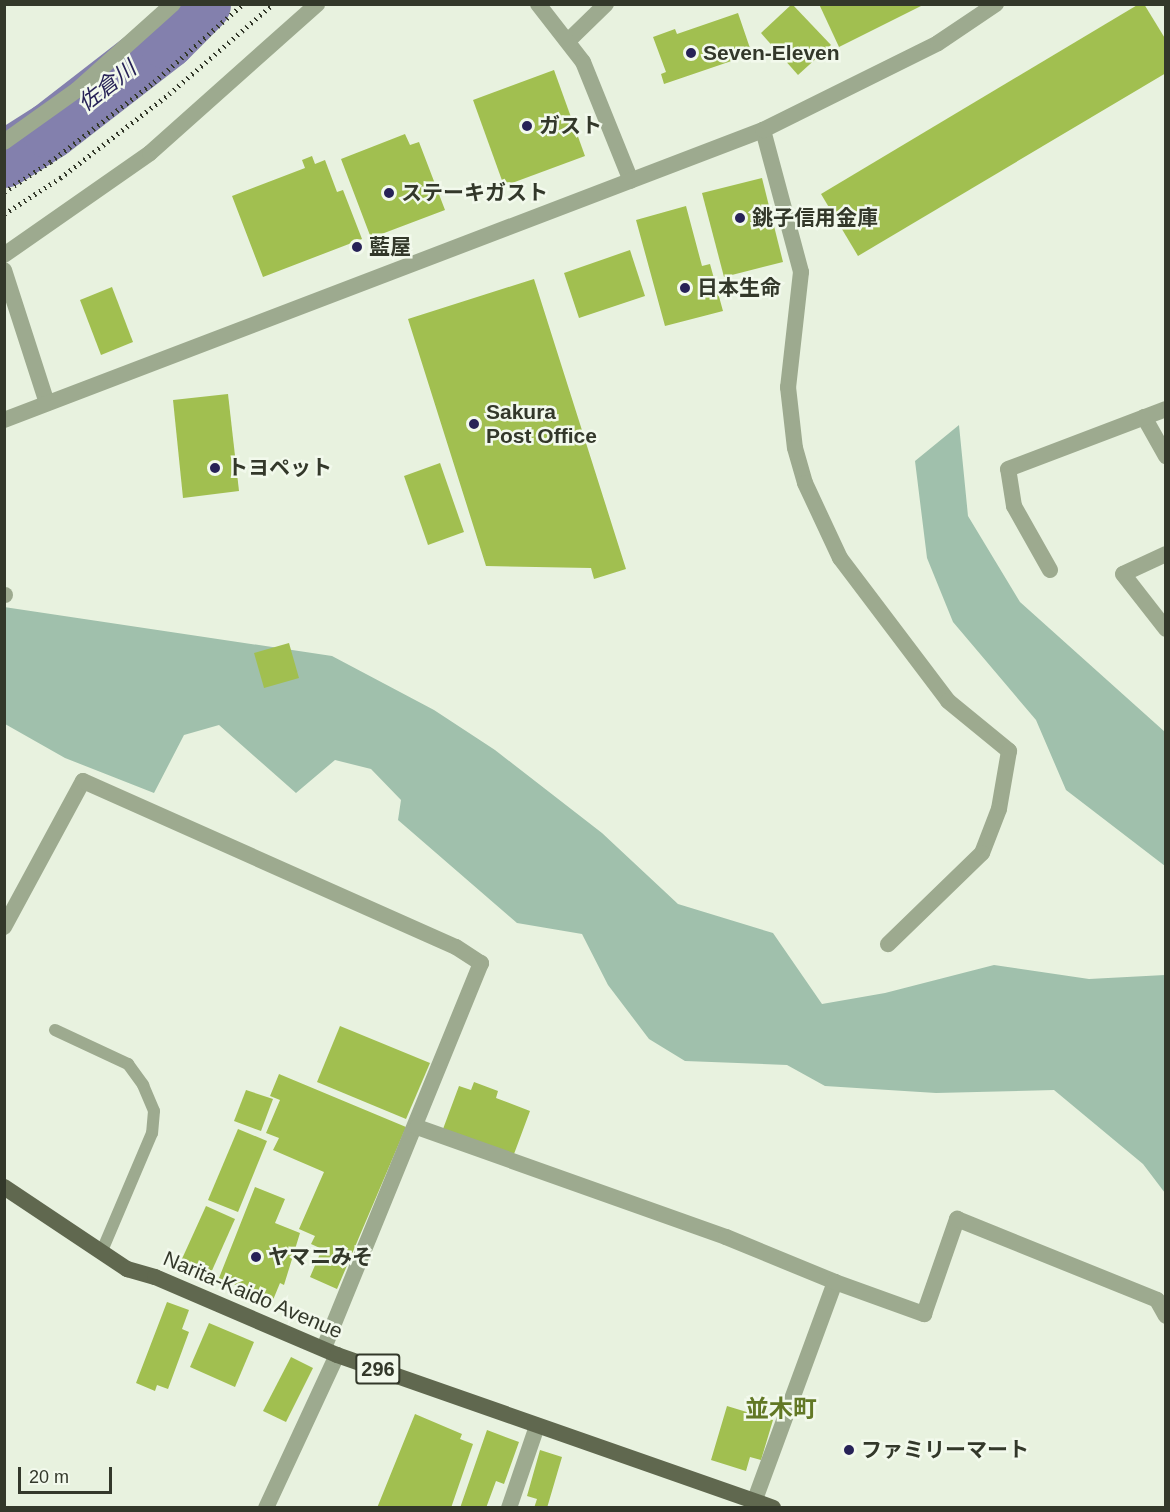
<!DOCTYPE html>
<html>
<head>
<meta charset="utf-8">
<style>
  body { margin:0 }
  #map { position:relative; width:1170px; height:1512px; overflow:hidden; background:#e8f2df; font-family:Helvetica,"Noto Sans JP",sans-serif }
  div>[style] { position:absolute }
  .green>* { inset:0; background:#a0c0ac }
  .river>* { height:57px; margin:-28.5px; padding:0 28.5px; transform-origin:28.5px; border-radius:28.5px; background:#8380ad }
  .building>* { inset:0; background:#a1bf50 }
  .service>* { height:12px; margin:-6px; padding:0 6px; transform-origin:6px; border-radius:6px; background:#9daa8f }
  .minor>* { height:16px; margin:-8px; padding:0 8px; transform-origin:8px; border-radius:8px; background:#9daa8f }
  .tertiary>* { height:16px; margin:-8px; padding:0 8px; transform-origin:8px; border-radius:8px; background:#9daa8f }
  .trunk>* { height:16px; margin:-8px; padding:0 8px; transform-origin:8px; border-radius:8px; background:#60684f }
  .rail>* { height:4.5px; margin-top:-2.25px; transform-origin:0; background:repeating-linear-gradient(90deg,#33382a 0 1.5px,transparent 0 6px) }
  .dots>* { width:16px; height:16px; translate:-50% -50%; box-sizing:border-box; border:3px solid #f2f9ec; border-radius:50% }
  span { translate:-50% -50%; white-space:nowrap; text-align:center; line-height:1.15; -webkit-text-stroke:5px #f2f9ec; paint-order:stroke }
  .shield-label span { padding:2px 4px; background:#f2f9ec; border:2px solid; border-radius:4px; -webkit-text-stroke-width:0 }
  .shield-label { font-size:20px; color:#33382a; font-weight:700 }
  .poi-label { font-size:21px; color:#33382a; font-weight:700 }
  .left { translate:0 -50%; text-align:left }
  .street-label { font-size:21px; color:#33382a }
  .water-label { font-size:22px; color:#272257; font-style:italic }
  .quarter-label { font-size:24px; color:#627825; font-weight:700 }
  .frame { position:absolute; inset:0; border:6px solid #33382a; pointer-events:none }
  .scale { position:absolute; left:18px; top:1467px; width:94px; height:27px; box-sizing:border-box; border:3px solid #33382a; border-top:0; padding-left:8px; font-size:18px; line-height:21px; white-space:nowrap; color:#33382a; -webkit-text-stroke:4px #f2f9ec; paint-order:stroke }
</style>
</head>
<body>
<div id="map">
  <div class="green">
    <div style="clip-path:polygon(959px 425px,968px 516px,1020px 602px,1165px 732px,1165px 866px,1066px 790px,1036px 720px,953px 622px,927px 558px,915px 461px)"></div>
    <div style="clip-path:polygon(4px 607px,332px 656px,434px 710px,495px 750px,602px 833px,678px 904px,773px 933px,822px 1004px,885px 993px,994px 965px,1089px 979px,1165px 975px,1165px 1193px,1143px 1164px,1054px 1090px,936px 1093px,825px 1086px,787px 1065px,685px 1061px,649px 1039px,608px 985px,582px 934px,517px 923px,398px 820px,401px 800px,371px 769px,335px 760px,296px 793px,219px 725px,184px 735px,154px 793px,65px 758px,5px 724px)"></div>
  </div>
  <div class="river">
    <div style="left:4px;top:159px;width:54px;rotate:-32.2deg"></div>
    <div style="left:50px;top:130px;width:147px;rotate:-37.8deg"></div>
    <div style="left:166px;top:40px;width:51px;rotate:-45deg"></div>
  </div>
  <div class="building">
    <div style="clip-path:polygon(792px 4px,831px 45px,798px 75px,761px 33px)"></div>
    <div style="clip-path:polygon(819px 4px,925px 4px,839px 47px)"></div>
    <div style="clip-path:polygon(1139px 4px,1144px 4px,1166px 40px,1166px 73px,858px 256px,821px 194px)"></div>
    <div style="clip-path:polygon(738px 13px,752px 54px,664px 84px,661px 74px,666px 72px,653px 37px,675px 29px,677px 34px)"></div>
    <div style="clip-path:polygon(554px 70px,585px 156px,504px 186px,473px 100px)"></div>
    <div style="clip-path:polygon(405px 134px,410px 145px,419px 142px,445px 210px,371px 238px,341px 159px)"></div>
    <div style="clip-path:polygon(312px 156px,315px 164px,325px 160px,337px 192px,343px 190px,362px 239px,263px 277px,232px 196px,305px 168px,302px 160px)"></div>
    <div style="clip-path:polygon(762px 178px,783px 262px,724px 277px,702px 193px)"></div>
    <div style="clip-path:polygon(686px 206px,702px 266px,710px 264px,723px 311px,665px 326px,636px 220px)"></div>
    <div style="clip-path:polygon(630px 250px,645px 296px,579px 318px,564px 273px)"></div>
    <div style="clip-path:polygon(534px 279px,626px 569px,594px 579px,591px 568px,486px 566px,408px 319px)"></div>
    <div style="clip-path:polygon(112px 287px,133px 342px,101px 355px,80px 300px)"></div>
    <div style="clip-path:polygon(228px 394px,239px 491px,183px 498px,173px 400px)"></div>
    <div style="clip-path:polygon(440px 463px,464px 532px,428px 545px,404px 476px)"></div>
    <div style="clip-path:polygon(289px 643px,299px 678px,264px 688px,254px 653px)"></div>
    <div style="clip-path:polygon(340px 1026px,430px 1063px,406px 1119px,317px 1082px)"></div>
    <div style="clip-path:polygon(279px 1074px,406px 1127px,337px 1289px,310px 1277px,322px 1249px,311px 1244px,315px 1236px,299px 1229px,324px 1172px,273px 1150px,279px 1138px,266px 1133px,280px 1100px,270px 1096px)"></div>
    <div style="clip-path:polygon(474px 1082px,498px 1091px,496px 1098px,530px 1111px,514px 1154px,443px 1129px,459px 1086px,471px 1090px)"></div>
    <div style="clip-path:polygon(246px 1090px,273px 1099px,261px 1131px,234px 1121px)"></div>
    <div style="clip-path:polygon(238px 1129px,267px 1141px,238px 1212px,208px 1200px)"></div>
    <div style="clip-path:polygon(255px 1187px,285px 1199px,275px 1223px,300px 1233px,284px 1285px,280px 1283px,273px 1300px,219px 1278px)"></div>
    <div style="clip-path:polygon(206px 1206px,235px 1219px,210px 1275px,181px 1261px)"></div>
    <div style="clip-path:polygon(167px 1302px,189px 1310px,182px 1329px,189px 1332px,168px 1389px,157px 1385px,155px 1391px,136px 1383px)"></div>
    <div style="clip-path:polygon(209px 1323px,254px 1342px,235px 1387px,190px 1367px)"></div>
    <div style="clip-path:polygon(291px 1357px,313px 1368px,286px 1422px,263px 1411px)"></div>
    <div style="clip-path:polygon(727px 1406px,773px 1420px,761px 1460px,750px 1457px,746px 1471px,711px 1460px)"></div>
    <div style="clip-path:polygon(415px 1414px,462px 1434px,460px 1439px,473px 1444px,451px 1508px,377px 1508px)"></div>
    <div style="clip-path:polygon(487px 1430px,519px 1442px,504px 1484px,496px 1481px,486px 1508px,460px 1508px)"></div>
    <div style="clip-path:polygon(540px 1450px,562px 1457px,547px 1508px,534px 1508px,537px 1499px,527px 1496px)"></div>
  </div>
  <div class="service">
    <div style="left:55px;top:1030px;width:81px;rotate:25deg"></div>
    <div style="left:128px;top:1064px;width:26px;rotate:54deg"></div>
    <div style="left:143px;top:1085px;width:28px;rotate:67deg"></div>
    <div style="left:154px;top:1111px;width:22px;rotate:95deg"></div>
    <div style="left:152px;top:1133px;width:130px;rotate:113deg"></div>
  </div>
  <div class="minor">
    <div style="left:568px;top:41px;width:53px;rotate:-44.2deg"></div>
    <div style="left:763px;top:130px;width:147px;rotate:75deg"></div>
    <div style="left:801px;top:272px;width:116px;rotate:96.4deg"></div>
    <div style="left:788px;top:387px;width:61px;rotate:83.5deg"></div>
    <div style="left:795px;top:448px;width:36px;rotate:74deg"></div>
    <div style="left:805px;top:483px;width:83px;rotate:65deg"></div>
    <div style="left:840px;top:558px;width:179px;rotate:52.9deg"></div>
    <div style="left:948px;top:701px;width:79px;rotate:39.3deg"></div>
    <div style="left:1009px;top:751px;width:59px;rotate:99.8deg"></div>
    <div style="left:999px;top:809px;width:47px;rotate:111.1deg"></div>
    <div style="left:982px;top:853px;width:131px;rotate:135.9deg"></div>
    <div style="left:4px;top:142px;width:90px;rotate:-35.5deg"></div>
    <div style="left:77px;top:90px;width:129px;rotate:-41.9deg"></div>
    <div style="left:4px;top:255px;width:178px;rotate:-34.9deg"></div>
    <div style="left:150px;top:153px;width:224px;rotate:-41.7deg"></div>
    <div style="left:4px;top:270px;width:140px;rotate:72.1deg"></div>
    <div style="left:1144px;top:417px;width:45px;rotate:60.6deg"></div>
    <div style="left:1166px;top:554px;width:47px;rotate:155.1deg"></div>
    <div style="left:1123px;top:574px;width:70px;rotate:52deg"></div>
    <div style="left:1050px;top:570px;width:73px;rotate:-119.4deg"></div>
    <div style="left:1014px;top:506px;width:37px;rotate:-99deg"></div>
    <div style="left:1008px;top:469px;width:169px;rotate:-20.8deg"></div>
    <div style="left:4px;top:595px;width:1px"></div>
    <div style="left:4px;top:927px;width:166px;rotate:-61.6deg"></div>
    <div style="left:83px;top:781px;width:408px;rotate:24deg"></div>
    <div style="left:456px;top:947px;width:30px;rotate:33deg"></div>
    <div style="left:481px;top:963px;width:416px;rotate:112.2deg"></div>
    <div style="left:417px;top:1127px;width:328px;rotate:19.6deg"></div>
    <div style="left:726px;top:1237px;width:118px;rotate:22.4deg"></div>
    <div style="left:835px;top:1282px;width:241px;rotate:110.2deg"></div>
    <div style="left:835px;top:1282px;width:95px;rotate:19.8deg"></div>
    <div style="left:924px;top:1314px;width:101px;rotate:-70.8deg"></div>
    <div style="left:957px;top:1219px;width:216px;rotate:22deg"></div>
    <div style="left:1157px;top:1300px;width:18px;rotate:61deg"></div>
    <div style="left:266px;top:1508px;width:169px;rotate:-65.1deg"></div>
    <div style="left:509px;top:1508px;width:87px;rotate:-71.1deg"></div>
  </div>
  <div class="tertiary">
    <div style="left:538px;top:4px;width:73px;rotate:52.2deg"></div>
    <div style="left:583px;top:62px;width:128px;rotate:68deg"></div>
    <div style="left:4px;top:420px;width:813px;rotate:-20.91deg"></div>
    <div style="left:763px;top:130px;width:195px;rotate:-26.4deg"></div>
    <div style="left:938px;top:43px;width:70px;rotate:-33.9deg"></div>
  </div>
  <div class="trunk">
    <div style="left:4px;top:1187px;width:148px;rotate:33.7deg"></div>
    <div style="left:127px;top:1269px;width:29px;rotate:16deg"></div>
    <div style="left:155px;top:1277px;width:198px;rotate:23.2deg"></div>
    <div style="left:337px;top:1355px;width:462px;rotate:19.3deg"></div>
  </div>
  <div class="rail">
    <div style="left:4px;top:192px;width:55px;rotate:-33.1deg"></div>
    <div style="left:50px;top:162px;width:131px;rotate:-37.6deg"></div>
    <div style="left:154px;top:82px;width:118px;rotate:-41.2deg"></div>
    <div style="left:4px;top:214px;width:67px;rotate:-32.7deg"></div>
    <div style="left:60px;top:178px;width:138px;rotate:-37.6deg"></div>
    <div style="left:169px;top:94px;width:138px;rotate:-40.9deg"></div>
  </div>
  <div class="dots">
    <div style="left:691px;top:53px;background:#272257"></div>
    <div style="left:527px;top:126px;background:#272257"></div>
    <div style="left:389px;top:193px;background:#272257"></div>
    <div style="left:740px;top:218px;background:#272257"></div>
    <div style="left:357px;top:247px;background:#272257"></div>
    <div style="left:685px;top:288px;background:#272257"></div>
    <div style="left:474px;top:424px;background:#272257"></div>
    <div style="left:215px;top:468px;background:#272257"></div>
    <div style="left:256px;top:1257px;background:#272257"></div>
    <div style="left:849px;top:1450px;background:#272257"></div>
  </div>
  <div class="shield-label">
    <span style="left:378px;top:1369px">296</span>
  </div>
  <div class="poi-label">
    <span class="left" style="left:703px;top:53px">Seven-Eleven</span>
    <span class="left" style="left:539px;top:126px">ガスト</span>
    <span class="left" style="left:401px;top:193px">ステーキガスト</span>
    <span class="left" style="left:752px;top:218px">銚子信用金庫</span>
    <span class="left" style="left:369px;top:247px">藍屋</span>
    <span class="left" style="left:697px;top:288px">日本生命</span>
    <span class="left" style="left:486px;top:424px">Sakura<br>Post Office</span>
    <span class="left" style="left:227px;top:468px">トヨペット</span>
    <span class="left" style="left:268px;top:1257px">ヤマニみそ</span>
    <span class="left" style="left:861px;top:1450px">ファミリーマート</span>
  </div>
  <div class="street-label">
    <span style="left:253px;top:1295px;rotate:23deg">Narita-Kaido Avenue</span>
  </div>
  <div class="water-label">
    <span style="left:107px;top:86px;rotate:-38deg">佐倉川</span>
  </div>
  <div class="quarter-label">
    <span style="left:781px;top:1409px">並木町</span>
  </div>
  <div class="frame"></div>
  <div class="scale">20 m</div>
</div>
</body>
</html>
